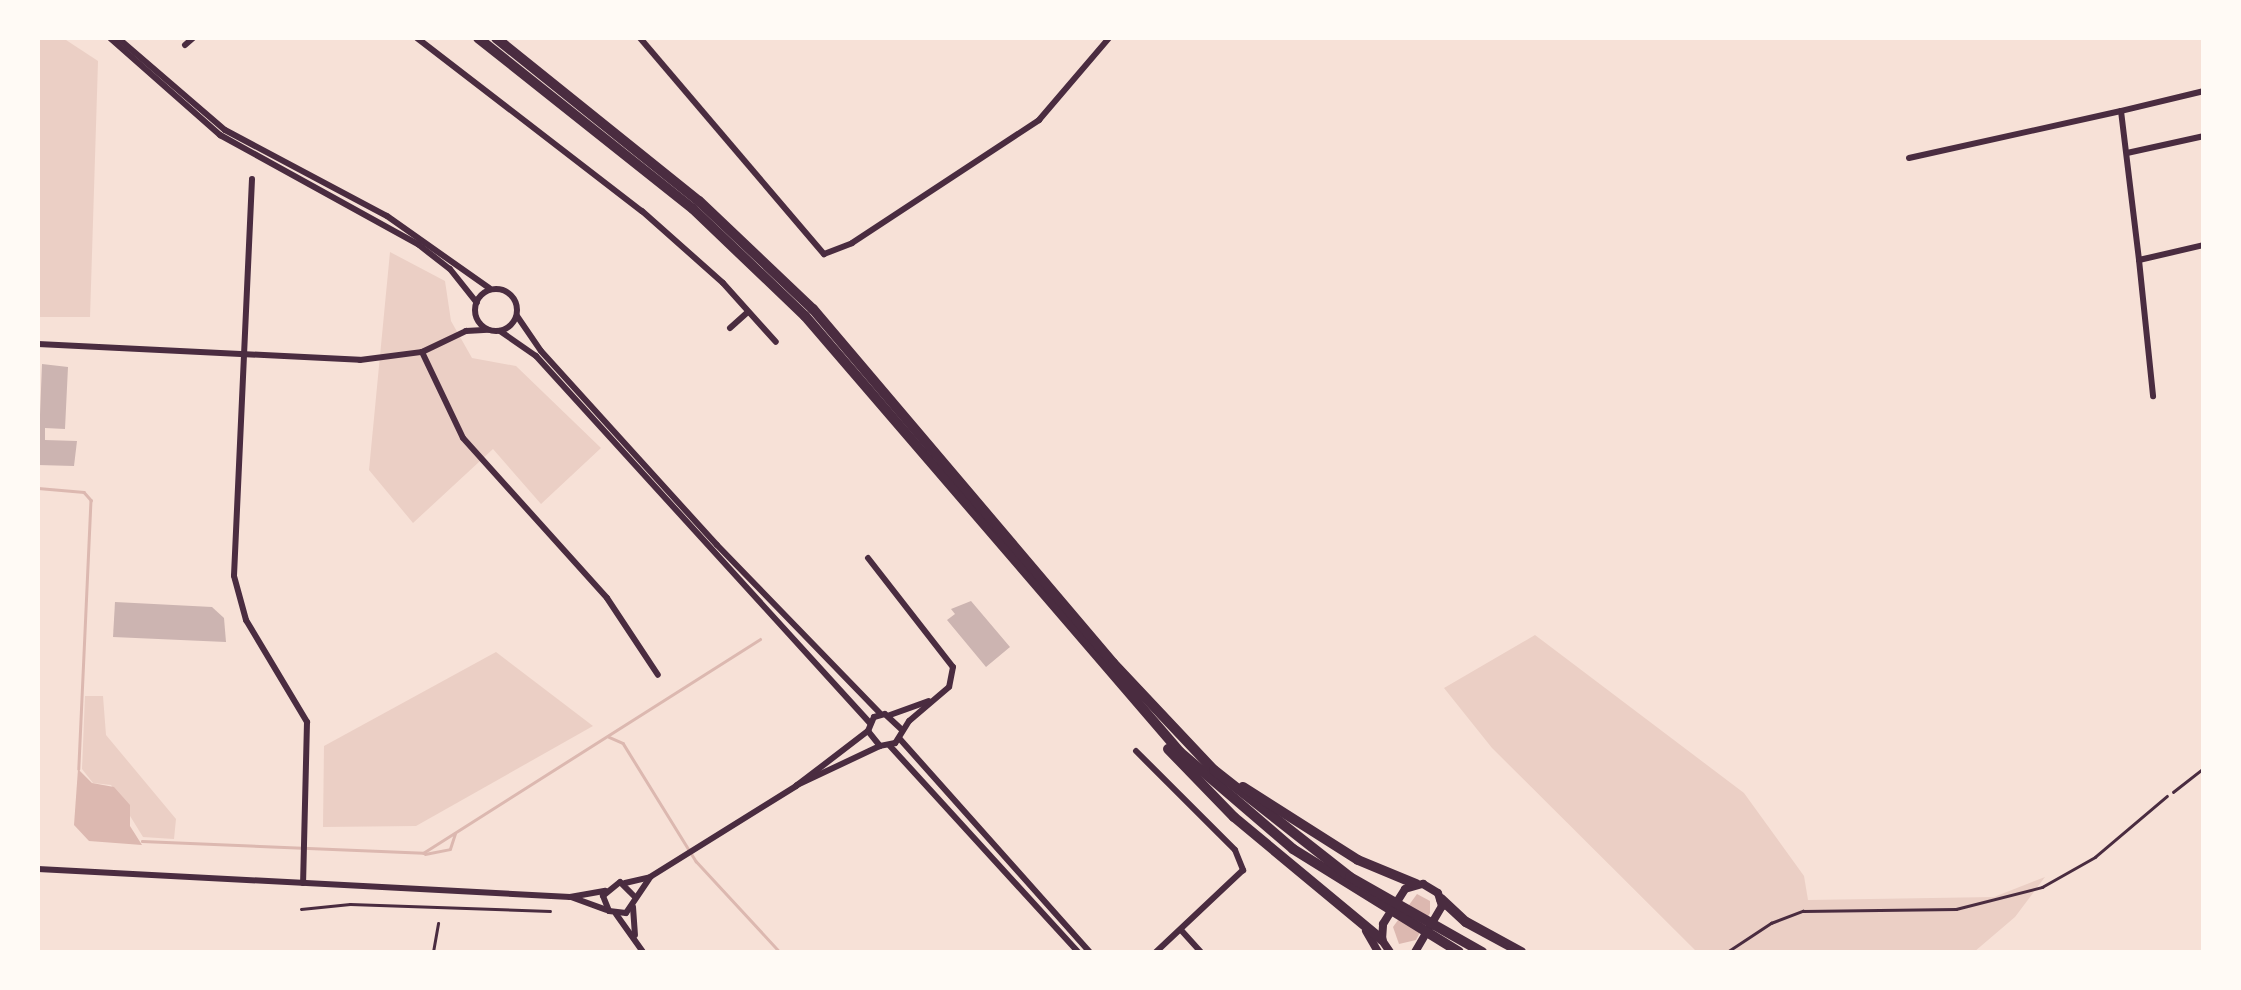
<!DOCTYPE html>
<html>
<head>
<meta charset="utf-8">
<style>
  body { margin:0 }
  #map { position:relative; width:2241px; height:990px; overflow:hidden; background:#f7e1d7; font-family:"Alegreya Sans",sans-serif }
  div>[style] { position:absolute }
  .green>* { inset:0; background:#ebcfc5 }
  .water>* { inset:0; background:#dcb8b0 }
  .stream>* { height:2.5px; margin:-1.25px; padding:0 1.25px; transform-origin:1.25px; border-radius:1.25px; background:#dcb8b0 }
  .building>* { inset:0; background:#ccb4b1 }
  .path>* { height:2.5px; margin:-1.25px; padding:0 1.25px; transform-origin:1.25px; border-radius:1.25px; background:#4a2c40 }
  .service>* { height:2.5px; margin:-1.25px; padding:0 1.25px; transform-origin:1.25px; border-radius:1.25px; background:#4a2c40 }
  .minor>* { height:6px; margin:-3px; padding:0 3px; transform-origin:3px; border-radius:3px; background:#4a2c40 }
  .minor>.ring { margin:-3px; padding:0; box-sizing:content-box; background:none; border:6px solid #4a2c40; border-radius:50% }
  .tertiary>* { height:8px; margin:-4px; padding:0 4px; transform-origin:4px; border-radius:4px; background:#4a2c40 }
  .trunk>* { height:10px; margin:-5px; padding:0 5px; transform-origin:5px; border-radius:5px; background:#4a2c40 }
  span { translate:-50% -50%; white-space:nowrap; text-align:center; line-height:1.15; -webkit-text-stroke:10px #fffaf5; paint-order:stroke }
  .frame { position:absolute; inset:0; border:40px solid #fffaf5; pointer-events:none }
</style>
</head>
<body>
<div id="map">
  <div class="green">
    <div style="clip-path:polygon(38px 38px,63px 38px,98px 61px,90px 317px,38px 317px)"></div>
    <div style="clip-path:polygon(390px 252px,445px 281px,451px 321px,472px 358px,516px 366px,601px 448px,541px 504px,493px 449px,413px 523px,369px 470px)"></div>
    <div style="clip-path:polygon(1535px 635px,1744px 793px,1804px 876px,1808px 900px,1994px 897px,2045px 877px,2015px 917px,1974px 952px,1697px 952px,1492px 748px,1444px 688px)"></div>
    <div style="clip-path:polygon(496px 652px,593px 726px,416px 826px,323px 827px,324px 746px)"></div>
    <div style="clip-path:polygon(85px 696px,103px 696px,106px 735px,176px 819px,174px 839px,143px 837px,111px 785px,93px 783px,82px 769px)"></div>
  </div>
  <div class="water">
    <div style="clip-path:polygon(78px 769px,92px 783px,114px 787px,130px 805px,130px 826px,142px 845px,89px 841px,74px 825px)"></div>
    <div style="clip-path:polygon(1417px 894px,1430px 901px,1430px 913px,1416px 940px,1399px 944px,1393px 927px)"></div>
  </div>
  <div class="stream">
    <div style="left:38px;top:488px;width:46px;rotate:5deg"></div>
    <div style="left:84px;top:492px;width:11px;rotate:49deg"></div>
    <div style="left:91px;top:500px;width:269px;rotate:92.6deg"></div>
    <div style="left:609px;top:737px;width:15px;rotate:23deg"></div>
    <div style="left:623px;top:743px;width:139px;rotate:58.3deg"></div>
    <div style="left:696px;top:861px;width:124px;rotate:47.3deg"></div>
    <div style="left:142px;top:841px;width:281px;rotate:2.4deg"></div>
    <div style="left:423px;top:853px;width:399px;rotate:-32.4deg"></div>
    <div style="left:425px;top:854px;width:25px;rotate:-11deg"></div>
    <div style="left:450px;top:849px;width:16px;rotate:-72deg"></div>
  </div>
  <div class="building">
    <div style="clip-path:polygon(42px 364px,68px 367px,65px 429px,45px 428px,45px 440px,77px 441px,74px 466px,38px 465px)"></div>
    <div style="clip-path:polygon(971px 601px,1010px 647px,986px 667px,947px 620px,955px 614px,951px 609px)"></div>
    <div style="clip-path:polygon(115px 602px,212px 607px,224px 618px,226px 642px,113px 637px)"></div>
  </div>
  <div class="path">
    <div style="left:2173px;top:792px;width:39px;rotate:-38deg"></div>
  </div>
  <div class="service">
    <div style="left:301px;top:909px;width:49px;rotate:-5.8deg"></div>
    <div style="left:350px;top:904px;width:200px;rotate:2deg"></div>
    <div style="left:433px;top:952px;width:29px;rotate:-80deg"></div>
    <div style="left:1727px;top:952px;width:53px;rotate:-33.4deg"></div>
    <div style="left:1771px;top:923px;width:34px;rotate:-21deg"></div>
    <div style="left:1803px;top:911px;width:153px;rotate:-0.7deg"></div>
    <div style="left:1956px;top:909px;width:89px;rotate:-14.3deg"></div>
    <div style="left:2042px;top:887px;width:61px;rotate:-29.5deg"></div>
    <div style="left:2095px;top:857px;width:94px;rotate:-40.3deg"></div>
  </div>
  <div class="minor">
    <div style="left:110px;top:38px;width:147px;rotate:41.4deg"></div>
    <div style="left:220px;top:135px;width:227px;rotate:28.9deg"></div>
    <div style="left:419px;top:245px;width:39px;rotate:38deg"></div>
    <div style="left:450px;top:269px;width:43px;rotate:51.5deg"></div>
    <div style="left:118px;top:38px;width:141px;rotate:40.7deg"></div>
    <div style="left:225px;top:130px;width:183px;rotate:28deg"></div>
    <div style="left:387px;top:216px;width:125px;rotate:35.2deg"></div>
    <div style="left:417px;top:38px;width:284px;rotate:37.6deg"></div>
    <div style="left:642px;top:211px;width:108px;rotate:41.6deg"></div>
    <div style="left:723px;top:283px;width:79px;rotate:48.1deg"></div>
    <div style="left:640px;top:38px;width:284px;rotate:49.6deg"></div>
    <div style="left:824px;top:254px;width:30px;rotate:-21deg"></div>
    <div style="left:852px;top:243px;width:224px;rotate:-33.3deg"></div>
    <div style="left:1039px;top:120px;width:108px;rotate:-49.5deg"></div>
    <div style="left:185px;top:45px;width:11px;rotate:-41deg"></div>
    <div style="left:2204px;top:91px;width:85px;rotate:166.5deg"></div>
    <div style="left:2121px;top:111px;width:150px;rotate:83.1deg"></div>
    <div style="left:2139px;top:260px;width:67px;rotate:-13deg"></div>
    <div style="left:2127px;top:153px;width:79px;rotate:-12.4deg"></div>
    <div style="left:1909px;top:158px;width:217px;rotate:-12.5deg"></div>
    <div style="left:252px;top:179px;width:397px;rotate:92.6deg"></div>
    <div style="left:234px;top:576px;width:46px;rotate:74.7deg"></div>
    <div style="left:246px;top:620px;width:119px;rotate:59.1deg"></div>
    <div style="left:307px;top:722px;width:161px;rotate:91.4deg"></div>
    <div style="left:2139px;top:260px;width:137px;rotate:84.1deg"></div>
    <div class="ring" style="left:475px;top:289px;width:36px;height:36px"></div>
    <div style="left:517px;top:316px;width:42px;rotate:55.6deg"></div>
    <div style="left:541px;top:351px;width:262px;rotate:47.8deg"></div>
    <div style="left:717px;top:545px;width:235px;rotate:45.9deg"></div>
    <div style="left:730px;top:328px;width:24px;rotate:-42deg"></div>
    <div style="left:500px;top:331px;width:44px;rotate:34.8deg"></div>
    <div style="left:536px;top:356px;width:496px;rotate:47.7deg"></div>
    <div style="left:38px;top:344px;width:322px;rotate:2.8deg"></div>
    <div style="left:360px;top:360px;width:63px;rotate:-7.4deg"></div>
    <div style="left:422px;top:352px;width:49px;rotate:-25.5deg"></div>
    <div style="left:466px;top:331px;width:22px;rotate:-3deg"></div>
    <div style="left:422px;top:352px;width:95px;rotate:64.5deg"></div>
    <div style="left:463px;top:438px;width:215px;rotate:48deg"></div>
    <div style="left:607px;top:598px;width:92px;rotate:56.5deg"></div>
    <div style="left:868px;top:558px;width:138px;rotate:52.1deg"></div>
    <div style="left:953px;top:667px;width:20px;rotate:101deg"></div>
    <div style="left:949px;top:687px;width:52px;rotate:139.6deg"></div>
    <div style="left:909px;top:721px;width:26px;rotate:122deg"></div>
    <div style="left:895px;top:743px;width:15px;rotate:169deg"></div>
    <div style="left:880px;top:746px;width:19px;rotate:-129deg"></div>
    <div style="left:868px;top:731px;width:15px;rotate:-67deg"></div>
    <div style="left:874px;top:717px;width:11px;rotate:-15deg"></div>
    <div style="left:885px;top:714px;width:22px;rotate:43deg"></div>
    <div style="left:890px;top:715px;width:41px;rotate:-19.7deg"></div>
    <div style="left:899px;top:738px;width:287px;rotate:48.3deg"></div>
    <div style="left:890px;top:746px;width:279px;rotate:47.6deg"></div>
    <div style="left:1136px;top:751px;width:140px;rotate:45deg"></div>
    <div style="left:1235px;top:850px;width:22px;rotate:68deg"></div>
    <div style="left:1243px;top:870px;width:120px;rotate:136.7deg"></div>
    <div style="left:797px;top:785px;width:92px;rotate:-25.2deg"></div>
    <div style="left:38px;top:869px;width:533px;rotate:3.01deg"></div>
    <div style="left:570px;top:897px;width:36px;rotate:-10deg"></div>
    <div style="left:625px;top:883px;width:26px;rotate:-13deg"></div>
    <div style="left:650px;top:877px;width:172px;rotate:-31.9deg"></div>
    <div style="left:796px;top:786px;width:91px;rotate:-37.4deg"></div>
    <div style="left:571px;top:897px;width:37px;rotate:20deg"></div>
    <div style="left:635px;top:897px;width:21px;rotate:-135deg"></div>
    <div style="left:620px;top:882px;width:22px;rotate:141deg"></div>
    <div style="left:603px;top:896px;width:16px;rotate:68deg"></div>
    <div style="left:609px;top:911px;width:17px;rotate:7deg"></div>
    <div style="left:626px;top:913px;width:41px;rotate:-55.9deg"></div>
    <div style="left:633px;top:907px;width:28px;rotate:86deg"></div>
    <div style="left:616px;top:914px;width:47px;rotate:54.6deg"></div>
    <div style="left:1181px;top:930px;width:30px;rotate:48deg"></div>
  </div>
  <div class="tertiary">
    <div style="left:1366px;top:931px;width:24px;rotate:60deg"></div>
    <div style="left:1390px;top:952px;width:14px;rotate:-124deg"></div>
    <div style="left:1382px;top:940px;width:16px;rotate:-86deg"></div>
    <div style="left:1383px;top:924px;width:41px;rotate:-57.8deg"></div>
    <div style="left:1405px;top:889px;width:19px;rotate:-16deg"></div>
    <div style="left:1423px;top:884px;width:17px;rotate:31deg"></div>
    <div style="left:1438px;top:893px;width:14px;rotate:73deg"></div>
    <div style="left:1442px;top:906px;width:53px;rotate:120.4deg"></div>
  </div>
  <div class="trunk">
    <div style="left:478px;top:38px;width:275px;rotate:38.5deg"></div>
    <div style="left:693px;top:209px;width:155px;rotate:43.7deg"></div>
    <div style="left:805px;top:316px;width:575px;rotate:49.3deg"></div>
    <div style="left:1180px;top:752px;width:149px;rotate:40.6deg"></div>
    <div style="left:1293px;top:849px;width:195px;rotate:31.8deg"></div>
    <div style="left:496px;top:38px;width:260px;rotate:38.8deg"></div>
    <div style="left:699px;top:201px;width:157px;rotate:43.5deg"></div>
    <div style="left:813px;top:309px;width:464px;rotate:49.7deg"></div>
    <div style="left:1113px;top:663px;width:147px;rotate:46.7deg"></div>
    <div style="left:1214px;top:770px;width:173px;rotate:38.2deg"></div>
    <div style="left:1350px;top:877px;width:152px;rotate:29.6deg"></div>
    <div style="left:1168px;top:749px;width:95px;rotate:45.9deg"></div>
    <div style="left:1234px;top:817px;width:192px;rotate:39.7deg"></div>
    <div style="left:1243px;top:787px;width:136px;rotate:32.4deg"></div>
    <div style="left:1358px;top:860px;width:63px;rotate:22.5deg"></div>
    <div style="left:1441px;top:899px;width:34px;rotate:43deg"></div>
    <div style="left:1466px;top:922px;width:63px;rotate:28.6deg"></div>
  </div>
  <div class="frame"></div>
</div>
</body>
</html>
